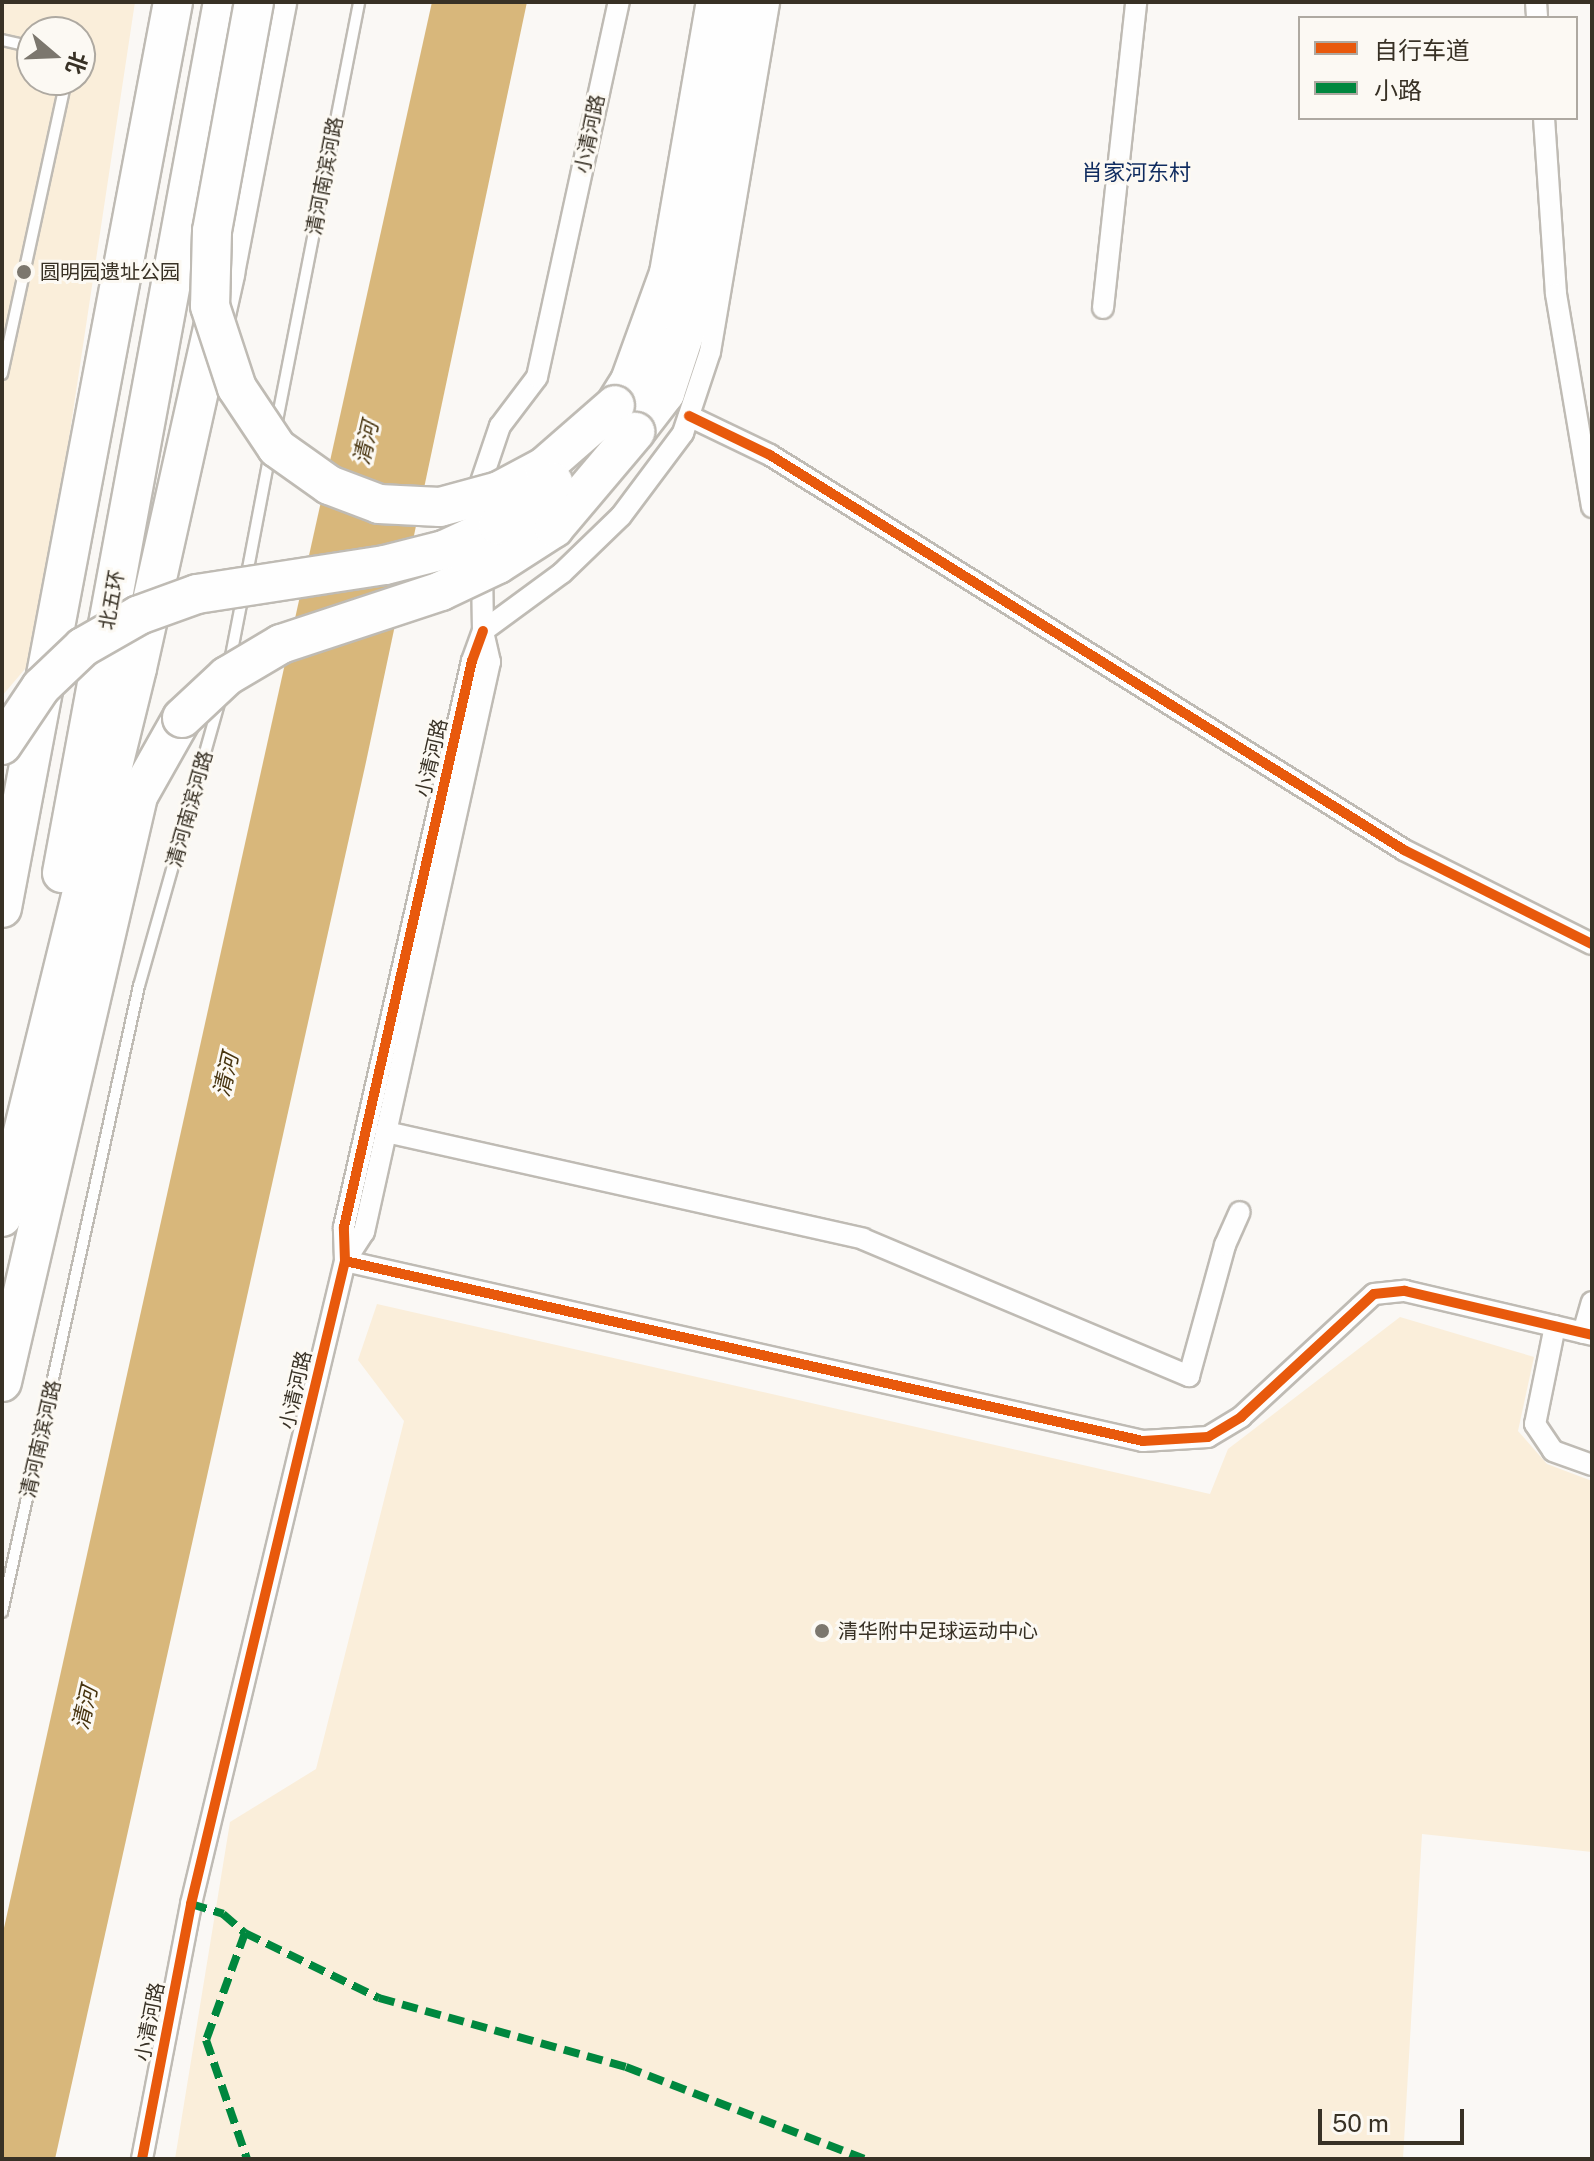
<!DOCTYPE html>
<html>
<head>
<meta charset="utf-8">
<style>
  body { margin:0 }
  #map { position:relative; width:1594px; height:2161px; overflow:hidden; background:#faf8f5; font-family:"Public Sans","Noto Sans SC",sans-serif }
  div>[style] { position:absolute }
  .green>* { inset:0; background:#faeeda }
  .water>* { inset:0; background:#d8b77b }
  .roads { filter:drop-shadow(2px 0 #bfbbb4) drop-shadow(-2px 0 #bfbbb4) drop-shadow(0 2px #bfbbb4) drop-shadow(0 -2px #bfbbb4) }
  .service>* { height:10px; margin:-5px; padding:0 5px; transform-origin:5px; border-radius:5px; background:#fefefe }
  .minor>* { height:20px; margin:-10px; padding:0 10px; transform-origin:10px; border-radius:10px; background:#fefefe }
  .motorway>* { height:38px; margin:-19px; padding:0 19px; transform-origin:19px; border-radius:19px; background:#fefefe }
  .bridges { filter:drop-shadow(2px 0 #bfbbb4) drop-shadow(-2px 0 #bfbbb4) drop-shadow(0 2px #bfbbb4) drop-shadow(0 -2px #bfbbb4) }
  .motorway-bridge>* { height:38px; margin:-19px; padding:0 19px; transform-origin:19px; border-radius:19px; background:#fefefe }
  .quiet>* { height:8px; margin-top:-4px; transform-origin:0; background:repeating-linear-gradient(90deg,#00873e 0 16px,transparent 0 24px) }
  .cycleway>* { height:10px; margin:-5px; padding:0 5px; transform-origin:5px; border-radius:5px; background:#e8590c }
  .dots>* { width:22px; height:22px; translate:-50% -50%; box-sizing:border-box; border:4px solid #fcf9f3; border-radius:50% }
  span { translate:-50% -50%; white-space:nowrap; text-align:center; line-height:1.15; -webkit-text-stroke:6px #fcf9f3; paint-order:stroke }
  .street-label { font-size:20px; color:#383125 }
  .poi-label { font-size:20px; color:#383125 }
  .left { translate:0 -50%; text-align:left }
  .neighbourhood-label { font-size:22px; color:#0f2b5f }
  .water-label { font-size:22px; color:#47340f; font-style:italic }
  .frame { position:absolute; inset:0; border:4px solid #383125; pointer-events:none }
  .legend { position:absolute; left:1298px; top:16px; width:280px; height:104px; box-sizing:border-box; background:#fcf9f3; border:2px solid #aea9a1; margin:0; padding:10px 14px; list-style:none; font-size:24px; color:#383125 }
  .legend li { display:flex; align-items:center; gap:16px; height:40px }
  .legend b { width:40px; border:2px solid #aea9a1 }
  .north { position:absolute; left:16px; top:16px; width:80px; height:80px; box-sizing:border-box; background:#fcf9f3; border:2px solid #aea9a1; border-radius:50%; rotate:109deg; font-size:22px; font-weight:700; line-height:32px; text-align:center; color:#383125 }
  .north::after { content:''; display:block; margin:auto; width:28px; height:36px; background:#7c776e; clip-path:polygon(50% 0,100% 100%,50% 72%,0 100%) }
  .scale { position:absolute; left:1318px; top:2109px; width:146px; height:36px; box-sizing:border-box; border:4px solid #383125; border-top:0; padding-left:10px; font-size:24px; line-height:28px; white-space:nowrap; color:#383125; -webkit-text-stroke:6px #fcf9f3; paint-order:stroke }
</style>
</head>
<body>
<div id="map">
  <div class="green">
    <div style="clip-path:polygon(evenodd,2px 2px,135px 2px,36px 656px,2px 696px,2px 2px,32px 32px,80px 32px,80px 80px,32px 80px,32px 32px)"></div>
    <div style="clip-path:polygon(377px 1304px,1210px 1494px,1228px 1449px,1400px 1317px,1534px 1357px,1518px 1431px,1547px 1464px,1592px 1481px,1592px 1852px,1422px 1834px,1403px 2159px,175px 2159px,230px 1822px,316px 1769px,404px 1421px,358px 1360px)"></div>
  </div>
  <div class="water">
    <div style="clip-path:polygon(432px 2px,527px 2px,366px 762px,55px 2159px,2px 2159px,2px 1937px)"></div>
  </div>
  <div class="roads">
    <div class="service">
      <div style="left:2px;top:40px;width:31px;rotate:13deg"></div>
      <div style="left:2px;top:374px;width:301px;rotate:-77.7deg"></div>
      <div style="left:276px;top:426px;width:432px;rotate:-78.9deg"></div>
      <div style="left:246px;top:579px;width:128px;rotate:-79.2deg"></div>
      <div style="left:230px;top:661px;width:68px;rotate:-79deg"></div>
      <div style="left:2px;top:1612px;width:641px;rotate:-77.66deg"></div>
      <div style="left:139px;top:986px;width:297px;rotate:-74.2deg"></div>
    </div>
    <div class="minor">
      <div style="left:1536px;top:2px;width:16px;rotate:86deg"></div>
      <div style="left:1544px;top:118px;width:176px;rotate:86.1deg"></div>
      <div style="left:1556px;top:294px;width:216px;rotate:80.4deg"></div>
      <div style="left:1103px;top:308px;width:308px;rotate:-83.8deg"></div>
      <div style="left:689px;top:416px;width:90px;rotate:25.7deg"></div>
      <div style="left:770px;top:455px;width:747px;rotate:31.92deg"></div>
      <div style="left:1404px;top:850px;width:210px;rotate:26.6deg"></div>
      <div style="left:480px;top:501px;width:16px;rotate:-90deg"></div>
      <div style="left:480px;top:485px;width:62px;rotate:-71.3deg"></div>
      <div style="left:500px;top:426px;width:61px;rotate:-52.9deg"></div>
      <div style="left:537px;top:377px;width:384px;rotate:-77.7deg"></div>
      <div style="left:483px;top:631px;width:98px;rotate:-36.3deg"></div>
      <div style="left:562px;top:573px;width:82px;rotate:-44deg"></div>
      <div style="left:621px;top:516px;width:104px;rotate:-53.2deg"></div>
      <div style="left:683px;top:433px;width:85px;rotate:-71.6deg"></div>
      <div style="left:710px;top:352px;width:355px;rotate:-80.4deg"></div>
      <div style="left:386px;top:1132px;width:489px;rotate:12.6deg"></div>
      <div style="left:863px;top:1239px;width:354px;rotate:22.8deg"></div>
      <div style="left:1189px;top:1376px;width:136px;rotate:-74.6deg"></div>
      <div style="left:1225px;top:1245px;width:36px;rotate:-66deg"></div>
      <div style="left:345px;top:1261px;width:818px;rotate:12.71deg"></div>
      <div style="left:1143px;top:1441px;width:65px;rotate:-3.5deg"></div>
      <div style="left:1208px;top:1437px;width:39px;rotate:-31deg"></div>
      <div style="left:1241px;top:1417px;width:181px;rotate:-42.8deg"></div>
      <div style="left:1374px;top:1294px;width:31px;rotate:-6deg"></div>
      <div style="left:1405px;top:1291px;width:192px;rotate:13.2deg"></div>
      <div style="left:345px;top:1261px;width:35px;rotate:-57deg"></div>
      <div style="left:364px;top:1232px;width:584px;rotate:-77.54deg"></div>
      <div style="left:490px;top:662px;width:32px;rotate:-103deg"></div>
      <div style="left:483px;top:631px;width:66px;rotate:-90.9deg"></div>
      <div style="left:1555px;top:1326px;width:100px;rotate:101.5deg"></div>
      <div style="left:1535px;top:1424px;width:32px;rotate:56deg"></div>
      <div style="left:1553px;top:1451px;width:41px;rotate:19.7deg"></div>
      <div style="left:1583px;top:1333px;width:32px;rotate:-74deg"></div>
      <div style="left:142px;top:2159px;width:260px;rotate:-79.1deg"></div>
      <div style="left:191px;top:1904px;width:661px;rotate:-76.53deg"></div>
      <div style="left:345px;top:1261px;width:34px;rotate:-92deg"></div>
      <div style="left:344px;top:1227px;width:580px;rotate:-77.26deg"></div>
      <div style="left:472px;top:661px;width:32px;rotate:-70deg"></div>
    </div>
    <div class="motorway">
      <div style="left:615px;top:405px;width:28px;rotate:-58deg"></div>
      <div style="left:630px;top:381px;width:115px;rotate:-70.1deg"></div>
      <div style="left:669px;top:273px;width:275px;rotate:-80.2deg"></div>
      <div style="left:635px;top:432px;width:49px;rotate:-52.4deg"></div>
      <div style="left:665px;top:393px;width:64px;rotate:-71.8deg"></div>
      <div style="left:685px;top:332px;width:336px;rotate:-79.5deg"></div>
      <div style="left:62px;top:873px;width:886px;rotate:-79.53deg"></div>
      <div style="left:2px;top:908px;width:922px;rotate:-79.31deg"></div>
      <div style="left:2px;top:1217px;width:565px;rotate:-76.18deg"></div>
      <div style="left:137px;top:668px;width:405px;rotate:-77.4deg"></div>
      <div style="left:225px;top:273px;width:276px;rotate:-79.1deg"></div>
      <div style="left:2px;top:1382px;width:602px;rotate:-76.93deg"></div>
      <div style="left:138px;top:796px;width:90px;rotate:-60.6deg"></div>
    </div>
  </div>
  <div class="bridges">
    <div class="motorway-bridge">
      <div style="left:254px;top:2px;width:233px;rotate:100.4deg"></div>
      <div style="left:212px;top:231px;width:75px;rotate:91.5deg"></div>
      <div style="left:210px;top:306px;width:86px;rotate:71.8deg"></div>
      <div style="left:237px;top:388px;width:72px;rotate:56.3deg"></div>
      <div style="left:277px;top:448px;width:64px;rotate:35.4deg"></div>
      <div style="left:329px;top:485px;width:53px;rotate:20.8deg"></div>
      <div style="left:379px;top:504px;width:61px;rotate:2.8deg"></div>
      <div style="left:440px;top:507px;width:61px;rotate:-15.2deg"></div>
      <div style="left:499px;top:491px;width:51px;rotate:-28.1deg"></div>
      <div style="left:544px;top:467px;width:94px;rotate:-41.1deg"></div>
      <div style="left:182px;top:718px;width:62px;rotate:-43deg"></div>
      <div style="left:227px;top:676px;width:63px;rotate:-30.7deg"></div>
      <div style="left:281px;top:644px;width:169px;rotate:-18.3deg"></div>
      <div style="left:441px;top:591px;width:63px;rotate:-25.3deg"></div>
      <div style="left:498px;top:564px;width:67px;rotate:-32.7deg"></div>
      <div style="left:554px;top:528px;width:126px;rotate:-49.8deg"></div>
      <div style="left:2px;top:745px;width:70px;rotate:-56.1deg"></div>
      <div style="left:41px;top:687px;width:58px;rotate:-43.6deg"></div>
      <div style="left:83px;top:647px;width:64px;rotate:-29.7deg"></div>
      <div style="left:139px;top:615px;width:62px;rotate:-19.9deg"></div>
      <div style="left:197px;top:594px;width:190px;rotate:-8.8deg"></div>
      <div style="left:385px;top:565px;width:61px;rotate:-14.3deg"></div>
      <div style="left:444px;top:550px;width:60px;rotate:-24.8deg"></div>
      <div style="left:498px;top:525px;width:70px;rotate:-38deg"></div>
    </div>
  </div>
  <div class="quiet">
    <div style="left:191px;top:1904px;width:34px;rotate:17deg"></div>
    <div style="left:223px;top:1914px;width:29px;rotate:41deg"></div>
    <div style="left:245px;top:1933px;width:149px;rotate:25.9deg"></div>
    <div style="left:379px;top:1998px;width:256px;rotate:15.6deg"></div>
    <div style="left:626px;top:2067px;width:255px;rotate:21.1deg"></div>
    <div style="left:245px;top:1933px;width:114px;rotate:110deg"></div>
    <div style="left:206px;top:2040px;width:126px;rotate:71deg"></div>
  </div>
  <div class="cycleway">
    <div style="left:689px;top:416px;width:90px;rotate:25.7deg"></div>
    <div style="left:770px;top:455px;width:747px;rotate:31.92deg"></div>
    <div style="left:1404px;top:850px;width:210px;rotate:26.6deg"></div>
    <div style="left:345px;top:1261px;width:818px;rotate:12.71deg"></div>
    <div style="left:1143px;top:1441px;width:65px;rotate:-3.5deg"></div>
    <div style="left:1208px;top:1437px;width:39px;rotate:-31deg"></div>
    <div style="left:1241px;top:1417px;width:181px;rotate:-42.8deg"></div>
    <div style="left:1374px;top:1294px;width:31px;rotate:-6deg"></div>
    <div style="left:1405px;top:1291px;width:192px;rotate:13.2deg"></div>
    <div style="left:142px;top:2159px;width:260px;rotate:-79.1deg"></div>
    <div style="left:191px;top:1904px;width:661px;rotate:-76.53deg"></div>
    <div style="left:345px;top:1261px;width:34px;rotate:-92deg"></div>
    <div style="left:344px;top:1227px;width:580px;rotate:-77.26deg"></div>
    <div style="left:472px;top:661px;width:32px;rotate:-70deg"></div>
  </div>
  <div class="dots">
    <div style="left:24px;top:272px;background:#7c776e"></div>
    <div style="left:822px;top:1631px;background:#7c776e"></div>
  </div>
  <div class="street-label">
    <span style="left:590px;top:134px;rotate:-78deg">小清河路</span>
    <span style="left:325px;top:176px;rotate:-79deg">清河南滨河路</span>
    <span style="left:112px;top:600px;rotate:-80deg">北五环</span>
    <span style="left:432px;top:758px;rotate:-77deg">小清河路</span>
    <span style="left:190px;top:809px;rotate:-74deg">清河南滨河路</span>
    <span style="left:296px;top:1390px;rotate:-77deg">小清河路</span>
    <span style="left:41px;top:1439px;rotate:-77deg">清河南滨河路</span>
    <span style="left:150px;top:2022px;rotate:-79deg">小清河路</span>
  </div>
  <div class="poi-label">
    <span class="left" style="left:40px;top:272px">圆明园遗址公园</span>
    <span class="left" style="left:838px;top:1631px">清华附中足球运动中心</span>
  </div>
  <div class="neighbourhood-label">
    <span style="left:1136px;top:173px">肖家河东村</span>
  </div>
  <div class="water-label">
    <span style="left:366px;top:443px;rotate:-77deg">清河</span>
    <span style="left:226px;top:1075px;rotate:-77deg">清河</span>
    <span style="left:85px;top:1708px;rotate:-77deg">清河</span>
  </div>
  <div class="frame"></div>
  <ul class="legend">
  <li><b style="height:10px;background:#e8590c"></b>自行车道</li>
  <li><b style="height:10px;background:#00873e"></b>小路</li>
  </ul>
  <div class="north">北</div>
  <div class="scale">50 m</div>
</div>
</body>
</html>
